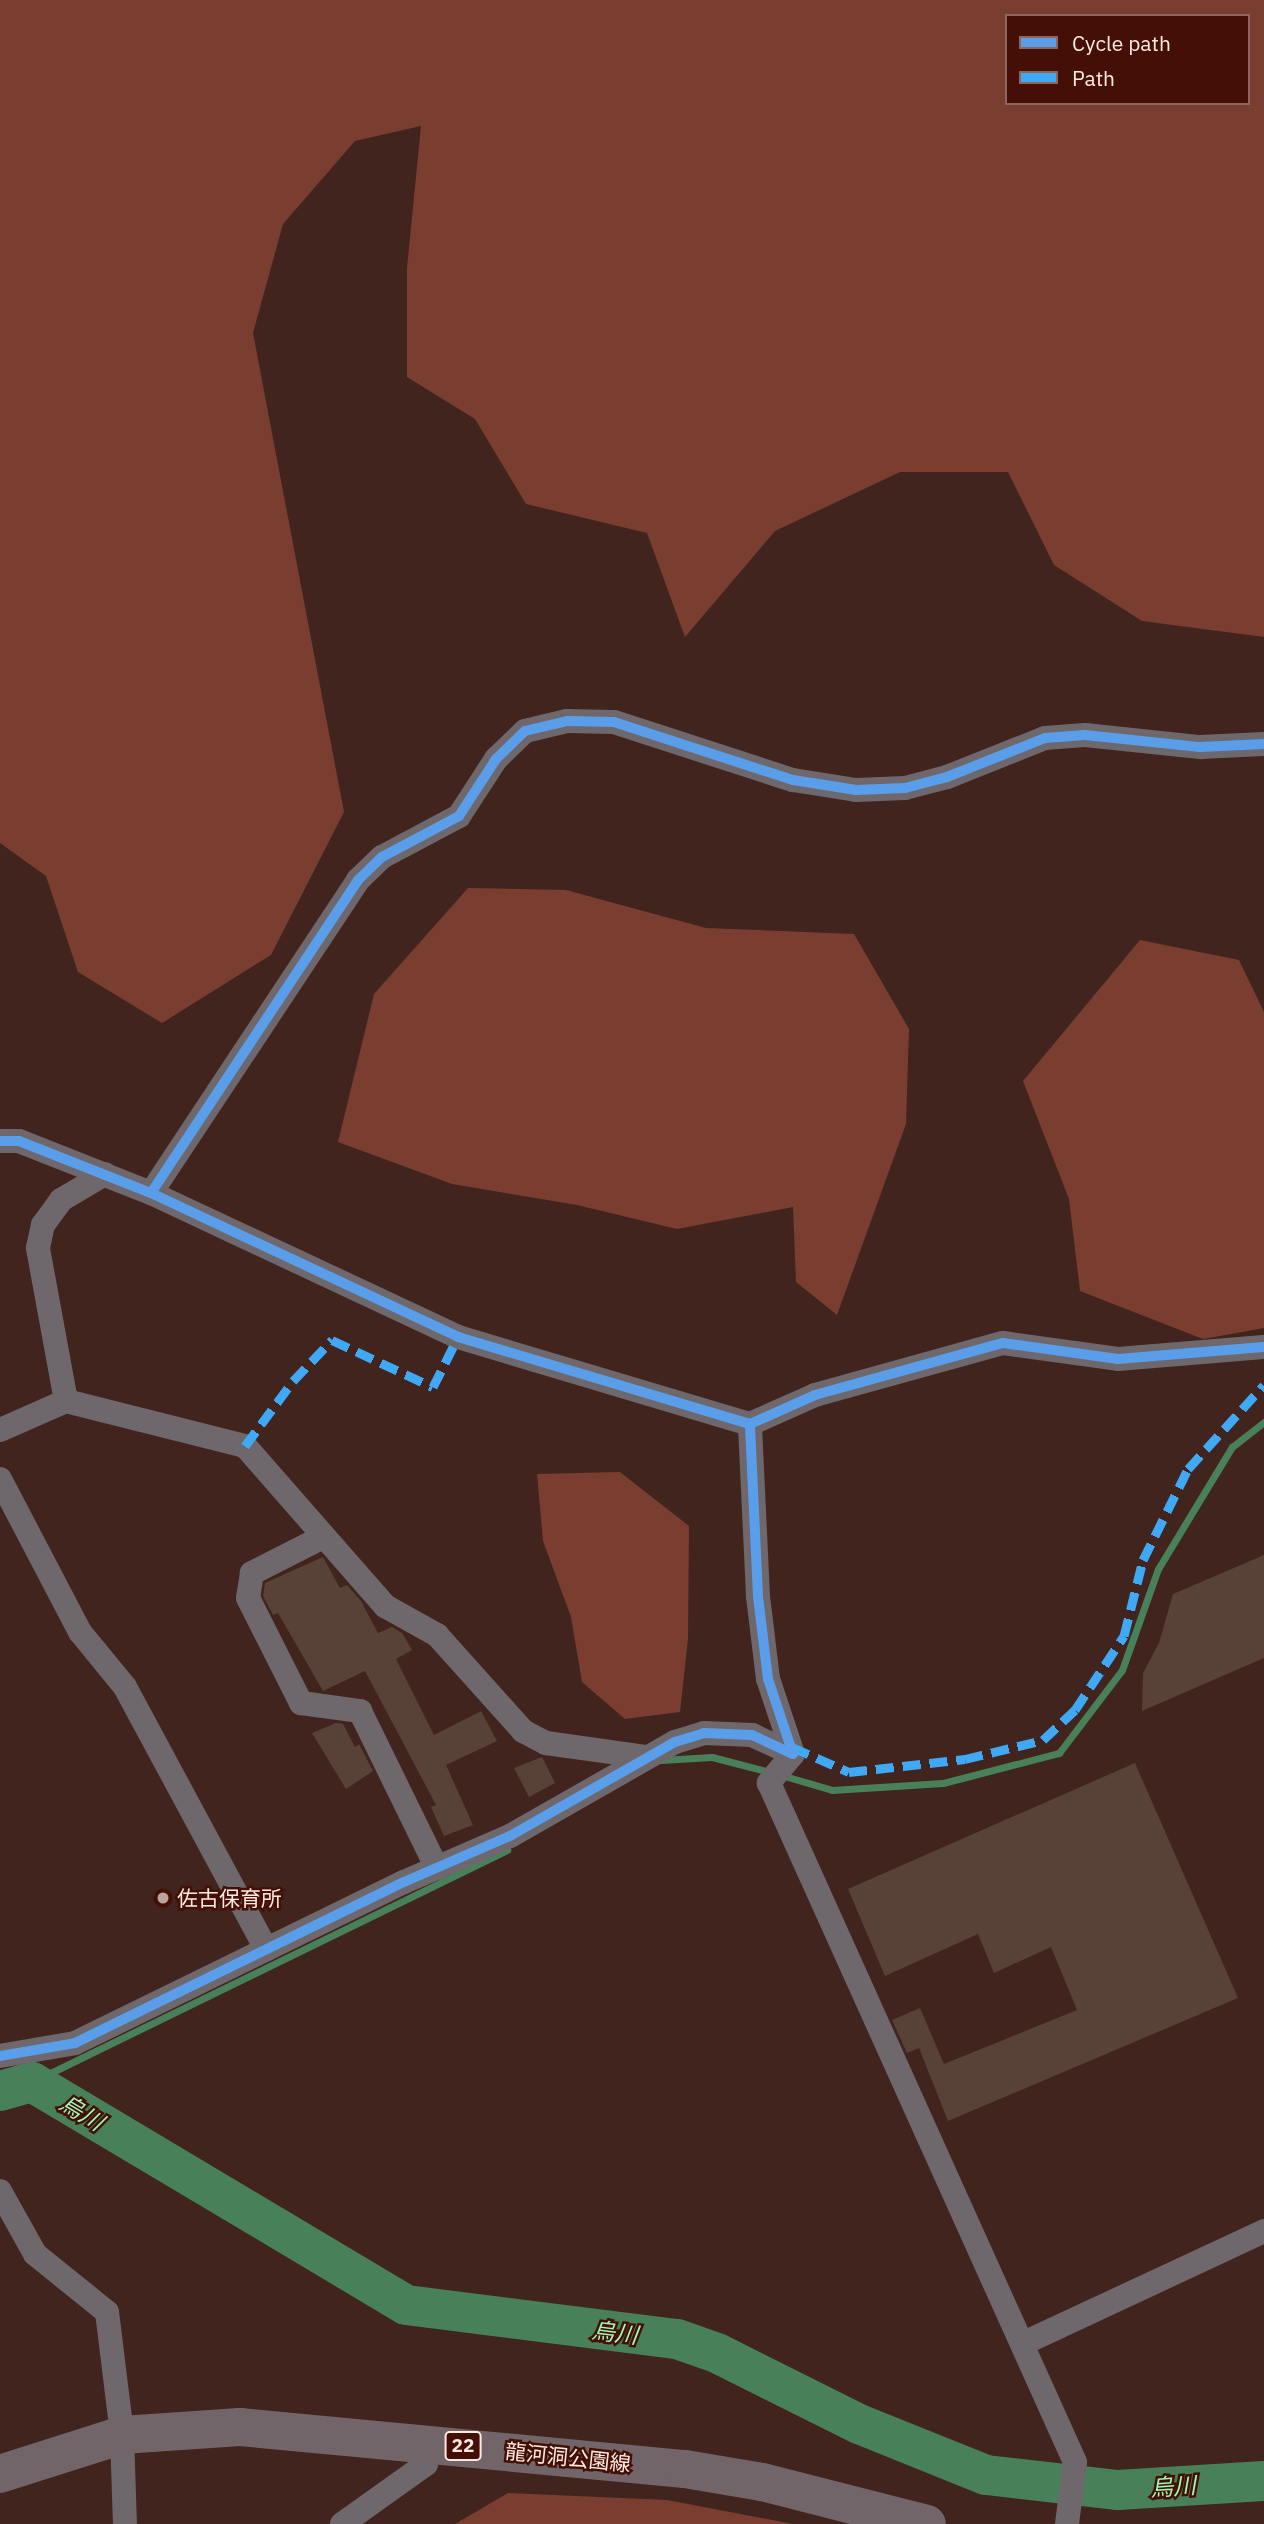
<!DOCTYPE html>
<html>
<head>
<meta charset="utf-8">
<style>
  body { margin:0 }
  #map { position:relative; width:1264px; height:2524px; overflow:hidden; background:#41241d; font-family:"IBM Plex Sans","Noto Sans JP",sans-serif }
  div>[style] { position:absolute }
  .forest>* { inset:0; background:#793e30 }
  .stream>* { height:7px; margin:-3.5px; padding:0 3.5px; transform-origin:3.5px; border-radius:3.5px; background:#48805a }
  .river>* { height:40px; margin:-20px; padding:0 20px; transform-origin:20px; border-radius:20px; background:#48805a }
  .building>* { inset:0; background:#584136 }
  .street>* { height:24px; margin:-12px; padding:0 12px; transform-origin:12px; border-radius:12px; background:#6e676b }
  .primary>* { height:38px; margin:-19px; padding:0 19px; transform-origin:19px; border-radius:19px; background:#726569 }
  .quiet>* { height:9px; margin-top:-4.5px; transform-origin:0; background:repeating-linear-gradient(90deg,#3fa9f5 0 18px,transparent 0 27px) }
  .cycleway>* { height:10px; margin:-5px; padding:0 5px; transform-origin:5px; border-radius:5px; background:#5a9eea }
  .dots>* { width:19px; height:19px; translate:-50% -50%; box-sizing:border-box; border:4px solid #440f04; border-radius:50% }
  span { translate:-50% -50%; white-space:nowrap; text-align:center; line-height:1.15; -webkit-text-stroke:5px #440f04; paint-order:stroke }
  .shield-label span { padding:2px 5px; background:#440f04; border:2px solid; border-radius:5px; -webkit-text-stroke-width:0 }
  .shield-label { font-size:19px; color:#ffe9e3; font-weight:700 }
  .poi-label { font-size:21px; color:#ffe9e3 }
  .left { translate:0 -50%; text-align:left }
  .street-label { font-size:21px; color:#ffe9e3 }
  .water-label { font-size:23px; color:#9efabd; font-style:italic }
  .legend { position:absolute; left:1005px; top:14px; width:245px; height:91px; box-sizing:border-box; background:#440f04; border:2px solid #8f665d; margin:0; padding:9px 12px; list-style:none; font-size:21px; color:#ffe9e3 }
  .legend li { display:flex; align-items:center; gap:14px; height:35px }
  .legend b { width:35px; border:2px solid #8f665d }
</style>
</head>
<body>
<div id="map">
  <div class="forest">
    <div style="clip-path:polygon(evenodd,0 0,1264px 0,1264px 637px,1142px 621px,1054px 565px,1008px 472px,900px 472px,775px 531px,685px 637px,647px 533px,526px 504px,475px 419px,407px 377px,407px 268px,421px 126px,355px 141px,283px 224px,253px 333px,344px 812px,271px 955px,162px 1023px,78px 972px,46px 876px,0 843px,0 0,1007px 16px,1248px 16px,1248px 103px,1007px 103px,1007px 16px)"></div>
    <div style="clip-path:polygon(468px 888px,566px 890px,706px 928px,854px 934px,909px 1029px,906px 1124px,837px 1315px,796px 1282px,793px 1207px,677px 1229px,577px 1205px,452px 1184px,338px 1142px,374px 994px)"></div>
    <div style="clip-path:polygon(1140px 940px,1239px 960px,1264px 1012px,1264px 1328px,1203px 1339px,1080px 1291px,1069px 1199px,1023px 1081px)"></div>
    <div style="clip-path:polygon(620px 1472px,689px 1526px,688px 1639px,680px 1712px,625px 1719px,582px 1682px,571px 1617px,543px 1541px,537px 1474px)"></div>
    <div style="clip-path:polygon(508px 2493px,667px 2500px,793px 2524px,455px 2524px)"></div>
  </div>
  <div class="stream">
    <div style="left:661px;top:1760px;width:51px;rotate:-3.4deg"></div>
    <div style="left:712px;top:1757px;width:60px;rotate:14.5deg"></div>
    <div style="left:781px;top:1775px;width:53px;rotate:16.4deg"></div>
    <div style="left:832px;top:1790px;width:111px;rotate:-3.6deg"></div>
    <div style="left:943px;top:1783px;width:120px;rotate:-14.5deg"></div>
    <div style="left:1059px;top:1753px;width:104px;rotate:-52.8deg"></div>
    <div style="left:1122px;top:1670px;width:107px;rotate:-70.4deg"></div>
    <div style="left:1158px;top:1569px;width:143px;rotate:-58.8deg"></div>
    <div style="left:1232px;top:1447px;width:41px;rotate:-38deg"></div>
    <div style="left:32px;top:2082px;width:529px;rotate:-26.03deg"></div>
  </div>
  <div class="river">
    <div style="left:0;top:2091px;width:33px;rotate:-16deg"></div>
    <div style="left:32px;top:2082px;width:435px;rotate:30.8deg"></div>
    <div style="left:406px;top:2305px;width:273px;rotate:7.2deg"></div>
    <div style="left:677px;top:2339px;width:42px;rotate:19.3deg"></div>
    <div style="left:717px;top:2353px;width:159px;rotate:26.6deg"></div>
    <div style="left:859px;top:2424px;width:137px;rotate:21.9deg"></div>
    <div style="left:986px;top:2475px;width:133px;rotate:6.5deg"></div>
    <div style="left:1118px;top:2490px;width:146px;rotate:-3.5deg"></div>
  </div>
  <div class="building">
    <div style="clip-path:polygon(1264px 1555px,1264px 1658px,1142px 1711px,1143px 1673px,1159px 1643px,1173px 1594px)"></div>
    <div style="clip-path:polygon(323px 1557px,340px 1588px,347px 1585px,361px 1601px,378px 1633px,392px 1627px,402px 1633px,412px 1650px,396px 1659px,434px 1735px,481px 1711px,497px 1741px,446px 1765px,473px 1825px,444px 1836px,431px 1807px,436px 1805px,365px 1671px,323px 1691px,278px 1613px,273px 1615px,263px 1596px,265px 1583px)"></div>
    <div style="clip-path:polygon(336px 1723px,343px 1724px,355px 1747px,359px 1744px,373px 1771px,346px 1789px,312px 1733px)"></div>
    <div style="clip-path:polygon(542px 1757px,555px 1783px,529px 1797px,514px 1768px)"></div>
    <div style="clip-path:polygon(1135px 1763px,1238px 1998px,948px 2121px,919px 2048px,907px 2053px,892px 2020px,920px 2008px,944px 2064px,1077px 2010px,1051px 1947px,994px 1973px,978px 1934px,885px 1976px,848px 1889px)"></div>
  </div>
  <div class="street">
    <div style="left:0;top:1141px;width:19px"></div>
    <div style="left:19px;top:1141px;width:142px;rotate:21.5deg"></div>
    <div style="left:151px;top:1193px;width:339px;rotate:25.1deg"></div>
    <div style="left:458px;top:1337px;width:305px;rotate:16.6deg"></div>
    <div style="left:750px;top:1424px;width:71px;rotate:-24deg"></div>
    <div style="left:815px;top:1395px;width:195px;rotate:-15.5deg"></div>
    <div style="left:1003px;top:1343px;width:116px;rotate:7.9deg"></div>
    <div style="left:1118px;top:1359px;width:146px;rotate:-4.7deg"></div>
    <div style="left:151px;top:1193px;width:375px;rotate:-56.5deg"></div>
    <div style="left:358px;top:880px;width:33px;rotate:-44deg"></div>
    <div style="left:382px;top:857px;width:87px;rotate:-28deg"></div>
    <div style="left:459px;top:816px;width:68px;rotate:-57deg"></div>
    <div style="left:496px;top:759px;width:40px;rotate:-44deg"></div>
    <div style="left:525px;top:731px;width:43px;rotate:-13.4deg"></div>
    <div style="left:567px;top:721px;width:47px;rotate:1.2deg"></div>
    <div style="left:614px;top:722px;width:188px;rotate:18deg"></div>
    <div style="left:793px;top:780px;width:64px;rotate:9deg"></div>
    <div style="left:856px;top:790px;width:49px;rotate:-2.3deg"></div>
    <div style="left:905px;top:788px;width:43px;rotate:-14.7deg"></div>
    <div style="left:947px;top:777px;width:105px;rotate:-21.7deg"></div>
    <div style="left:1045px;top:738px;width:40px;rotate:-4.3deg"></div>
    <div style="left:1085px;top:735px;width:116px;rotate:6deg"></div>
    <div style="left:1200px;top:747px;width:64px;rotate:-2.7deg"></div>
    <div style="left:66px;top:1401px;width:156px;rotate:-100.4deg"></div>
    <div style="left:38px;top:1248px;width:24px;rotate:-78deg"></div>
    <div style="left:43px;top:1225px;width:31px;rotate:-54deg"></div>
    <div style="left:61px;top:1200px;width:51px;rotate:-30.6deg"></div>
    <div style="left:0;top:1430px;width:72px;rotate:-23.7deg"></div>
    <div style="left:66px;top:1401px;width:185px;rotate:14.1deg"></div>
    <div style="left:245px;top:1446px;width:213px;rotate:48.8deg"></div>
    <div style="left:385px;top:1606px;width:60px;rotate:29.1deg"></div>
    <div style="left:437px;top:1635px;width:129px;rotate:48.1deg"></div>
    <div style="left:523px;top:1731px;width:26px;rotate:28deg"></div>
    <div style="left:546px;top:1743px;width:102px;rotate:7.9deg"></div>
    <div style="left:0;top:1479px;width:173px;rotate:62.4deg"></div>
    <div style="left:80px;top:1632px;width:71px;rotate:50.7deg"></div>
    <div style="left:125px;top:1687px;width:298px;rotate:61.7deg"></div>
    <div style="left:323px;top:1537px;width:80px;rotate:153.1deg"></div>
    <div style="left:252px;top:1573px;width:25px;rotate:99deg"></div>
    <div style="left:248px;top:1598px;width:118px;rotate:63.2deg"></div>
    <div style="left:301px;top:1703px;width:60px;rotate:7.7deg"></div>
    <div style="left:360px;top:1711px;width:175px;rotate:63.9deg"></div>
    <div style="left:793px;top:1754px;width:38px;rotate:130deg"></div>
    <div style="left:769px;top:1783px;width:745px;rotate:65.74deg"></div>
    <div style="left:1075px;top:2462px;width:63px;rotate:97.4deg"></div>
    <div style="left:0;top:2056px;width:76px;rotate:-9.8deg"></div>
    <div style="left:75px;top:2043px;width:366px;rotate:-26.1deg"></div>
    <div style="left:404px;top:1882px;width:116px;rotate:-23.5deg"></div>
    <div style="left:510px;top:1836px;width:190px;rotate:-29.7deg"></div>
    <div style="left:675px;top:1742px;width:30px;rotate:-17deg"></div>
    <div style="left:704px;top:1733px;width:48px;rotate:2.4deg"></div>
    <div style="left:752px;top:1735px;width:45px;rotate:24.9deg"></div>
    <div style="left:793px;top:1754px;width:79px;rotate:-108.4deg"></div>
    <div style="left:768px;top:1679px;width:84px;rotate:-96.9deg"></div>
    <div style="left:758px;top:1596px;width:172px;rotate:-92.7deg"></div>
    <div style="left:0;top:2191px;width:72px;rotate:60.9deg"></div>
    <div style="left:35px;top:2254px;width:92px;rotate:38.9deg"></div>
    <div style="left:107px;top:2312px;width:124px;rotate:83deg"></div>
    <div style="left:122px;top:2435px;width:89px;rotate:88.1deg"></div>
    <div style="left:1024px;top:2343px;width:265px;rotate:-25deg"></div>
    <div style="left:342px;top:2524px;width:103px;rotate:-35.5deg"></div>
    <div style="left:426px;top:2464px;width:23px;rotate:-75deg"></div>
  </div>
  <div class="primary">
    <div style="left:0;top:2474px;width:128px;rotate:-17.7deg"></div>
    <div style="left:122px;top:2435px;width:118px;rotate:-3.9deg"></div>
    <div style="left:240px;top:2427px;width:447px;rotate:5.4deg"></div>
    <div style="left:685px;top:2469px;width:78px;rotate:9.6deg"></div>
    <div style="left:762px;top:2482px;width:170px;rotate:14.3deg"></div>
  </div>
  <div class="quiet">
    <div style="left:245px;top:1446px;width:81px;rotate:-53.6deg"></div>
    <div style="left:293px;top:1381px;width:57px;rotate:-46.4deg"></div>
    <div style="left:332px;top:1340px;width:111px;rotate:25deg"></div>
    <div style="left:433px;top:1387px;width:56px;rotate:-63.4deg"></div>
    <div style="left:792px;top:1747px;width:62px;rotate:23.7deg"></div>
    <div style="left:849px;top:1772px;width:117px;rotate:-6.4deg"></div>
    <div style="left:965px;top:1759px;width:80px;rotate:-13.7deg"></div>
    <div style="left:1043px;top:1740px;width:44px;rotate:-43.2deg"></div>
    <div style="left:1075px;top:1710px;width:89px;rotate:-56.5deg"></div>
    <div style="left:1124px;top:1636px;width:78px;rotate:-76deg"></div>
    <div style="left:1143px;top:1560px;width:102px;rotate:-63.7deg"></div>
    <div style="left:1188px;top:1469px;width:113px;rotate:-47.9deg"></div>
  </div>
  <div class="cycleway">
    <div style="left:0;top:1141px;width:19px"></div>
    <div style="left:19px;top:1141px;width:142px;rotate:21.5deg"></div>
    <div style="left:151px;top:1193px;width:339px;rotate:25.1deg"></div>
    <div style="left:458px;top:1337px;width:305px;rotate:16.6deg"></div>
    <div style="left:750px;top:1424px;width:71px;rotate:-24deg"></div>
    <div style="left:815px;top:1395px;width:195px;rotate:-15.5deg"></div>
    <div style="left:1003px;top:1343px;width:116px;rotate:7.9deg"></div>
    <div style="left:1118px;top:1359px;width:146px;rotate:-4.7deg"></div>
    <div style="left:151px;top:1193px;width:375px;rotate:-56.5deg"></div>
    <div style="left:358px;top:880px;width:33px;rotate:-44deg"></div>
    <div style="left:382px;top:857px;width:87px;rotate:-28deg"></div>
    <div style="left:459px;top:816px;width:68px;rotate:-57deg"></div>
    <div style="left:496px;top:759px;width:40px;rotate:-44deg"></div>
    <div style="left:525px;top:731px;width:43px;rotate:-13.4deg"></div>
    <div style="left:567px;top:721px;width:47px;rotate:1.2deg"></div>
    <div style="left:614px;top:722px;width:188px;rotate:18deg"></div>
    <div style="left:793px;top:780px;width:64px;rotate:9deg"></div>
    <div style="left:856px;top:790px;width:49px;rotate:-2.3deg"></div>
    <div style="left:905px;top:788px;width:43px;rotate:-14.7deg"></div>
    <div style="left:947px;top:777px;width:105px;rotate:-21.7deg"></div>
    <div style="left:1045px;top:738px;width:40px;rotate:-4.3deg"></div>
    <div style="left:1085px;top:735px;width:116px;rotate:6deg"></div>
    <div style="left:1200px;top:747px;width:64px;rotate:-2.7deg"></div>
    <div style="left:0;top:2056px;width:76px;rotate:-9.8deg"></div>
    <div style="left:75px;top:2043px;width:366px;rotate:-26.1deg"></div>
    <div style="left:404px;top:1882px;width:116px;rotate:-23.5deg"></div>
    <div style="left:510px;top:1836px;width:190px;rotate:-29.7deg"></div>
    <div style="left:675px;top:1742px;width:30px;rotate:-17deg"></div>
    <div style="left:704px;top:1733px;width:48px;rotate:2.4deg"></div>
    <div style="left:752px;top:1735px;width:45px;rotate:24.9deg"></div>
    <div style="left:793px;top:1754px;width:79px;rotate:-108.4deg"></div>
    <div style="left:768px;top:1679px;width:84px;rotate:-96.9deg"></div>
    <div style="left:758px;top:1596px;width:172px;rotate:-92.7deg"></div>
  </div>
  <div class="dots">
    <div style="left:163px;top:1898px;background:#bca49e"></div>
  </div>
  <div class="shield-label">
    <span style="left:463px;top:2446px">22</span>
  </div>
  <div class="poi-label">
    <span class="left" style="left:177px;top:1898px">佐古保育所</span>
  </div>
  <div class="street-label">
    <span style="left:568px;top:2457px;rotate:6deg">龍河洞公園線</span>
  </div>
  <div class="water-label">
    <span style="left:82px;top:2112px;rotate:31deg">烏川</span>
    <span style="left:615px;top:2332px;rotate:7deg">烏川</span>
    <span style="left:1173px;top:2486px;rotate:-4deg">烏川</span>
  </div>
  <ul class="legend">
  <li><b style="height:9px;background:#5a9eea"></b>Cycle path</li>
  <li><b style="height:9px;background:#3fa9f5"></b>Path</li>
  </ul>
</div>
</body>
</html>
